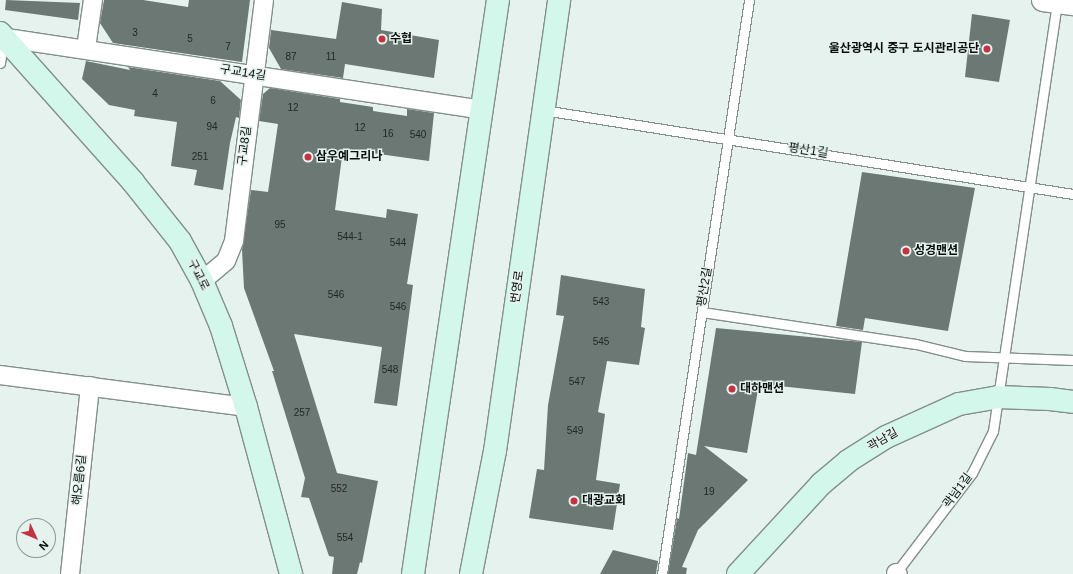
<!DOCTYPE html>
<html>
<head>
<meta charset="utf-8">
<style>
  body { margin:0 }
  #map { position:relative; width:1073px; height:574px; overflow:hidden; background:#e5f2ed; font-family:Helvetica,"Noto Sans KR",sans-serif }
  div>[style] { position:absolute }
  .building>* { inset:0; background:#6c7873 }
  .roads { filter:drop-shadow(1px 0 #838f8a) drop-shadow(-1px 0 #838f8a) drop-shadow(0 1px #838f8a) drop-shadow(0 -1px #838f8a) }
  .service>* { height:9px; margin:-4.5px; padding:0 4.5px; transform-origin:4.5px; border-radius:4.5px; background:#fff }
  .minor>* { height:18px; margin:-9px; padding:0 9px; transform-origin:9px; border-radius:9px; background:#fff }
  .tertiary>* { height:22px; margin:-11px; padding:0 11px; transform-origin:11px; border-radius:11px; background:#fff }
  .secondary>* { height:22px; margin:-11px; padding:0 11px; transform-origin:11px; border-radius:11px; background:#d4f7ec }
  .dots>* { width:11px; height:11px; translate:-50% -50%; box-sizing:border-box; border:2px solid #e5f2ed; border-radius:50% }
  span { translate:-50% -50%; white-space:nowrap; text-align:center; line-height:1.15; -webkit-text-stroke:3px #e5f2ed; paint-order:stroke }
  .number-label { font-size:10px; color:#222826 }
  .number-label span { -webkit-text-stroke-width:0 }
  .poi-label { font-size:12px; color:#090e0c; font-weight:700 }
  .left { translate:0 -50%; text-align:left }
  .right { translate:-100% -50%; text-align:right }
  .street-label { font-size:12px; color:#090e0c }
  .north { position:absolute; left:16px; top:518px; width:40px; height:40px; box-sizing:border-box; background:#e5f2ed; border:1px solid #8d9793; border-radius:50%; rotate:134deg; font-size:11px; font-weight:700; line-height:16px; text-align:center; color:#090e0c }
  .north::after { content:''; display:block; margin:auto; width:14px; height:18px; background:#c33341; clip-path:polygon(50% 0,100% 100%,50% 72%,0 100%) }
</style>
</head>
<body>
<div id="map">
  <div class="building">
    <div style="clip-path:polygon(6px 0,80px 3px,78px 20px,5px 10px)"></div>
    <div style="clip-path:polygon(104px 0,143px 0,188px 7px,189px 0,250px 0,242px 62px,113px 43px,100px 23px)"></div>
    <div style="clip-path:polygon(342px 2px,382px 9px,381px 30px,439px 40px,434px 78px,345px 64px,343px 78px,281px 69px,269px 48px,271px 30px,336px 39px)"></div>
    <div style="clip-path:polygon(972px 14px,1010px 20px,999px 82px,965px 77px)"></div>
    <div style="clip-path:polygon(86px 61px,130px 70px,128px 67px,220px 81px,241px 100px,239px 118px,236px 117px,230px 143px,223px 190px,194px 185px,197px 170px,171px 166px,177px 122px,134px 116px,135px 110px,109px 105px,82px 79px)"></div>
    <div style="clip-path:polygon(270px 88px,340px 99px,340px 102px,373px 107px,373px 111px,407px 116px,407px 109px,434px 113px,429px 161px,343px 149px,335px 210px,386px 218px,387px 209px,418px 214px,407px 284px,413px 285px,397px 406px,374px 403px,382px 347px,294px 334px,337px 473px,378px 481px,362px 563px,360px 562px,357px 574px,332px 574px,334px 557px,329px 556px,309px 498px,301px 497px,305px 478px,272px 371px,274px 371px,244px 288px,242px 250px,251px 190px,268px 192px,278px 124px,259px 121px,263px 94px)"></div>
    <div style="clip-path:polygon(862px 172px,975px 188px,948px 331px,865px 318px,863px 330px,836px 326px)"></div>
    <div style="clip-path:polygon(561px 275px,645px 289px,641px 327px,645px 328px,639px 365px,607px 361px,598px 412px,605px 414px,596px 480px,620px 484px,613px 530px,529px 518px,537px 469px,544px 470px,548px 405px,564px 316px,556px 315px)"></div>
    <div style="clip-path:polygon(716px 328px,862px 342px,855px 394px,759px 384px,747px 453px,704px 446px,748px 480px,698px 530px,682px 567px,687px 568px,686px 574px,668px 574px,677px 518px,679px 519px,688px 453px,696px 455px)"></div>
    <div style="clip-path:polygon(613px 550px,658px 561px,656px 574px,600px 574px)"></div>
  </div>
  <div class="roads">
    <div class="service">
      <div style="left:0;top:63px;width:22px;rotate:-82deg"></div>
      <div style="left:543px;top:110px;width:537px;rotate:9.01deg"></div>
      <div style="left:702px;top:312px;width:216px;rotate:8.5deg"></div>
      <div style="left:916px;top:344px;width:50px;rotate:13.8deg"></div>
      <div style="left:965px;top:356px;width:108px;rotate:2.1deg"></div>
      <div style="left:662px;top:574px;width:581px;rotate:-81.38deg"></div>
      <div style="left:895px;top:574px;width:127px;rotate:-52.7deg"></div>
      <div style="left:972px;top:473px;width:47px;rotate:-63.4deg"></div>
      <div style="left:993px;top:431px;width:434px;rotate:-81.5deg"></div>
    </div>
    <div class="minor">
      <div style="left:0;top:37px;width:488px;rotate:8.6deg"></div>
      <div style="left:86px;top:48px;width:49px;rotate:-81.7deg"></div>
      <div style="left:202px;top:281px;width:31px;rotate:-40deg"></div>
      <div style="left:226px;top:261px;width:22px;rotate:-68deg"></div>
      <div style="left:234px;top:241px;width:243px;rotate:-82.9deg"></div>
      <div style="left:0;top:375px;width:248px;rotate:7.4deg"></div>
      <div style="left:896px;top:573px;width:2px;rotate:27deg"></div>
      <div style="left:70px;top:574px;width:189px;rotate:-83.9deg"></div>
    </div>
    <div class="tertiary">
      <div style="left:1043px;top:0;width:30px;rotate:8deg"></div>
    </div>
    <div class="secondary">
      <div style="left:0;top:33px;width:200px;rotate:48.2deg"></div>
      <div style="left:133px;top:182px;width:75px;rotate:51.5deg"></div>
      <div style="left:180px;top:241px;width:46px;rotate:61.2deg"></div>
      <div style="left:202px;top:281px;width:49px;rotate:67.1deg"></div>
      <div style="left:221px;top:326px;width:85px;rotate:72.8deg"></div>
      <div style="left:246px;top:407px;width:173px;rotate:74.9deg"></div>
      <div style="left:413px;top:574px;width:580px;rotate:-81.58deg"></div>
      <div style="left:471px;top:574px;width:125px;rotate:-79deg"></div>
      <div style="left:495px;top:451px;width:456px;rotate:-81.9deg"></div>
      <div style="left:738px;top:574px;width:122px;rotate:-47.3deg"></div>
      <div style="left:821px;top:484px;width:35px;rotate:-40deg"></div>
      <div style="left:848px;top:461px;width:45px;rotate:-32.3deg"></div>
      <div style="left:886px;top:437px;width:80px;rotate:-24.3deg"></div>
      <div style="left:959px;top:404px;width:40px;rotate:-10deg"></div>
      <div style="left:998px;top:397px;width:52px;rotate:2.2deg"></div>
      <div style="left:1050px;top:399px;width:23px;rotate:7deg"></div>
    </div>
  </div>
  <div class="dots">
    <div style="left:382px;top:39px;background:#c33341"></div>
    <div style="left:987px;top:49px;background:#c33341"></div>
    <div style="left:308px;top:157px;background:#c33341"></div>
    <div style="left:906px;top:251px;background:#c33341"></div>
    <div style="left:732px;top:389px;background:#c33341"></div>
    <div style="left:574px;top:501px;background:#c33341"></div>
  </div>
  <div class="number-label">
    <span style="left:135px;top:33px">3</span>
    <span style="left:190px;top:39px">5</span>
    <span style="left:228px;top:47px">7</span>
    <span style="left:291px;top:57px">87</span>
    <span style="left:331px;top:57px">11</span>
    <span style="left:155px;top:94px">4</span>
    <span style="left:213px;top:101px">6</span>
    <span style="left:293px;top:108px">12</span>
    <span style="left:212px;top:127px">94</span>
    <span style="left:360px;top:128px">12</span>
    <span style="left:388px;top:134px">16</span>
    <span style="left:418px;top:135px">540</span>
    <span style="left:200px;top:157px">251</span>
    <span style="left:280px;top:225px">95</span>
    <span style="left:350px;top:237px">544-1</span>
    <span style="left:398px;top:243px">544</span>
    <span style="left:336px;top:295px">546</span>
    <span style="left:601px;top:302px">543</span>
    <span style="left:398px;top:307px">546</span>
    <span style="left:601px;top:342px">545</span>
    <span style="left:390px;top:370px">548</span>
    <span style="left:577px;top:382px">547</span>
    <span style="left:302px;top:413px">257</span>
    <span style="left:575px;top:431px">549</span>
    <span style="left:339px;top:489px">552</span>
    <span style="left:709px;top:492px">19</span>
    <span style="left:345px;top:538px">554</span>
  </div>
  <div class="poi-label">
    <span class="left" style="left:390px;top:39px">수협</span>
    <span class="right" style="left:979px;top:49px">울산광역시 중구 도시관리공단</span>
    <span class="left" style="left:316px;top:157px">삼우예그리나</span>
    <span class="left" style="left:914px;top:251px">성경맨션</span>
    <span class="left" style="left:740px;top:389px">대하맨션</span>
    <span class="left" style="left:582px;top:501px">대광교회</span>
  </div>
  <div class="street-label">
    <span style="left:243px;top:73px;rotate:9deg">구교14길</span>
    <span style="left:245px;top:146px;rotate:-83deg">구교8길</span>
    <span style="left:808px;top:151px;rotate:9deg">평산1길</span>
    <span style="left:198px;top:275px;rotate:63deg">구교로</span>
    <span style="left:518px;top:287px;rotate:-82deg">번영로</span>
    <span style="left:705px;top:287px;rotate:-81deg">평산2길</span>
    <span style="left:883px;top:440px;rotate:-30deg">곽남길</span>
    <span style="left:80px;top:480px;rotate:-84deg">해오름6길</span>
    <span style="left:958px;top:491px;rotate:-53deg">곽남1길</span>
  </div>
  <div class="north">N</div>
</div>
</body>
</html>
